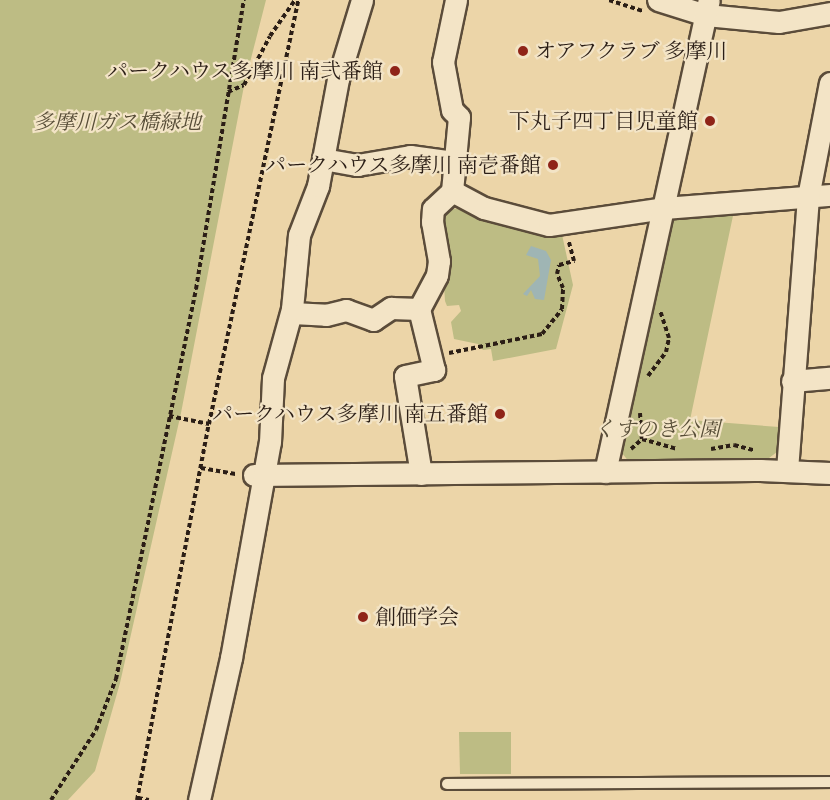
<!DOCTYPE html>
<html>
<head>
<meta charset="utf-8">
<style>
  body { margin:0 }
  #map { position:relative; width:830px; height:800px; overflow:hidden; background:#ecd5a8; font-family:"IM FELL Great Primer","Noto Serif JP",serif }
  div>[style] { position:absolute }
  .green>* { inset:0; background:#bdbc84 }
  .water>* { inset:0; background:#9fb5b4 }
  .path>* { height:4px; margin-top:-2px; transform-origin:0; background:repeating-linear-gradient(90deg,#2b1e16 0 4.5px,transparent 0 7.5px) }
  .roads { filter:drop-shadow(2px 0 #5b4c3a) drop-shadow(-2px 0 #5b4c3a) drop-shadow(0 2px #5b4c3a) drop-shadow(0 -2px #5b4c3a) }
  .lane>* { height:10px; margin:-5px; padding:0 5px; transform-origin:5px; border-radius:5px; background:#f3e4c6 }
  .street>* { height:21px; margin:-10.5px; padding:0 10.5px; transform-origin:10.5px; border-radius:10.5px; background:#f3e4c6 }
  .dots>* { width:16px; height:16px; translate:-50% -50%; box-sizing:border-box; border:3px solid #f3e4c6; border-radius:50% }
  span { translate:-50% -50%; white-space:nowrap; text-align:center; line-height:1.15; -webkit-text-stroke:4.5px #f3e4c6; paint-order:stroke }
  .poi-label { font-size:21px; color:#2b1e16 }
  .left { translate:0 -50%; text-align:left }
  .right { translate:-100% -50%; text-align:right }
  .park-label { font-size:21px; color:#574d37; font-style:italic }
</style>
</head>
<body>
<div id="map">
  <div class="green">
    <div style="clip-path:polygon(0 0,266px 0,244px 86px,181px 413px,120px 683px,95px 771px,68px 800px,0 800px)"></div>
    <div style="clip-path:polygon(460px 208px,561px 230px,573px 285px,556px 349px,493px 361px,491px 349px,483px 350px,478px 344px,454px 339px,451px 322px,461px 311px,459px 305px,447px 306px,445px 301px,440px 219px,449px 210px)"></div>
    <div style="clip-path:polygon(734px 211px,690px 420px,779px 427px,777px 452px,765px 461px,629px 462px,619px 449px,665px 226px,679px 215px)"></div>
    <div style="clip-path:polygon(459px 732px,511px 732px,511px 774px,460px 774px)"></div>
  </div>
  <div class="water">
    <div style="clip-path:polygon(531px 246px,546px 251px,551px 260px,544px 300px,535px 299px,531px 290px,527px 296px,523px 294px,540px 276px,538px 259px,526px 255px)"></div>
  </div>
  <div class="path">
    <div style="left:609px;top:0;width:35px;rotate:18deg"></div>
    <div style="left:228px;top:92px;width:17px;rotate:-24deg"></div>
    <div style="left:244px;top:85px;width:55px;rotate:-62deg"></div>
    <div style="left:270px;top:36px;width:44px;rotate:-55.2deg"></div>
    <div style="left:449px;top:353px;width:95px;rotate:-11.5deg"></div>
    <div style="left:542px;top:334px;width:32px;rotate:-51deg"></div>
    <div style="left:562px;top:309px;width:21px;rotate:-87deg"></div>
    <div style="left:563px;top:288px;width:15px;rotate:-113deg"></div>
    <div style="left:557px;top:274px;width:9px;rotate:-77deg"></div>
    <div style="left:559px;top:265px;width:16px;rotate:-15deg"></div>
    <div style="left:574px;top:261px;width:20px;rotate:-105deg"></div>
    <div style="left:648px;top:376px;width:30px;rotate:-53deg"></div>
    <div style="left:666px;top:352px;width:14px;rotate:-78deg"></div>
    <div style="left:669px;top:338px;width:28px;rotate:-108deg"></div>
    <div style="left:640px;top:413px;width:26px;rotate:86deg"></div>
    <div style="left:642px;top:439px;width:37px;rotate:16deg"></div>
    <div style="left:169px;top:416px;width:41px;rotate:11.3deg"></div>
    <div style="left:631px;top:449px;width:15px;rotate:-42deg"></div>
    <div style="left:711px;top:449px;width:23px;rotate:-10deg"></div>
    <div style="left:734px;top:445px;width:20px;rotate:15deg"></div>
    <div style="left:201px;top:468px;width:35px;rotate:10deg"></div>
    <div style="left:138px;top:798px;width:11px;rotate:10deg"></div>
    <div style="left:51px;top:800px;width:83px;rotate:-57.3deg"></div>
    <div style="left:96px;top:730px;width:55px;rotate:-68.6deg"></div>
    <div style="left:116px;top:679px;width:398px;rotate:-78.4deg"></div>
    <div style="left:196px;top:289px;width:293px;rotate:-80.6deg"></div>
    <div style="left:137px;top:800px;width:383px;rotate:-79.2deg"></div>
    <div style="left:209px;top:424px;width:433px;rotate:-78.1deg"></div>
  </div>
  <div class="roads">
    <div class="lane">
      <div style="left:447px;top:784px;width:383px;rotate:-0.3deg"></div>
    </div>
    <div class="street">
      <div style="left:456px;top:0;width:63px;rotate:101.8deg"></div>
      <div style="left:443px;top:62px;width:49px;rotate:79.4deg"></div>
      <div style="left:452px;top:110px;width:10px;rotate:45deg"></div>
      <div style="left:459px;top:117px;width:74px;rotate:95.4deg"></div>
      <div style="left:452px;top:191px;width:36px;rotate:28deg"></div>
      <div style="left:484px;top:208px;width:67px;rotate:14.7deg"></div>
      <div style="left:549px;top:225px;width:116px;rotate:-8.4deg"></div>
      <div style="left:664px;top:208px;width:167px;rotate:-4.5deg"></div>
      <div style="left:658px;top:0;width:50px;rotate:17.4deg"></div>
      <div style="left:706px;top:15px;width:73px;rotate:5.5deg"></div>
      <div style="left:779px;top:22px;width:52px;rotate:-10deg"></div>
      <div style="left:323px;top:159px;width:35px;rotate:10deg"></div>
      <div style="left:357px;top:165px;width:54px;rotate:-9.6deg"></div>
      <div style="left:410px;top:156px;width:44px;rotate:7.8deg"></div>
      <div style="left:292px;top:313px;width:34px;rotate:3deg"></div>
      <div style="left:326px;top:315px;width:21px;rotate:-14deg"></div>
      <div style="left:346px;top:310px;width:29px;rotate:20deg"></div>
      <div style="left:373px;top:320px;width:22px;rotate:-34deg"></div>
      <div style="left:391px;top:308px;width:28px;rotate:2deg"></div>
      <div style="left:792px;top:381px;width:38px;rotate:-5deg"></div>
      <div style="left:787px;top:470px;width:274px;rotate:-85.6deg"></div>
      <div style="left:808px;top:197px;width:116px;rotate:-79.1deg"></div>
      <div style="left:605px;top:472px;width:483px;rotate:-77.6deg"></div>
      <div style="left:421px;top:474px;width:99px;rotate:-99.3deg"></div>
      <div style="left:405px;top:376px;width:30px;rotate:-12deg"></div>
      <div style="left:434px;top:370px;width:63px;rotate:-103.8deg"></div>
      <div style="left:419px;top:309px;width:38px;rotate:-62deg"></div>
      <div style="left:437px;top:275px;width:14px;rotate:-82deg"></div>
      <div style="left:439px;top:261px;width:40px;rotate:-100deg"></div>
      <div style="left:432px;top:222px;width:13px;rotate:-86deg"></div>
      <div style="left:433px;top:209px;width:26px;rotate:-43deg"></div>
      <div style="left:254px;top:475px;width:506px;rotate:-0.57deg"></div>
      <div style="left:760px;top:470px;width:70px;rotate:2.5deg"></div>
      <div style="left:199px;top:800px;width:146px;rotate:-77.3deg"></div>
      <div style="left:231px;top:658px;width:219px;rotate:-79.8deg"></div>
      <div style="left:270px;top:442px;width:64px;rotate:-87.3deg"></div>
      <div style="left:273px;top:378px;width:72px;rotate:-74.6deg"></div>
      <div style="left:292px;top:309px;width:74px;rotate:-84.6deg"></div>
      <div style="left:299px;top:235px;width:53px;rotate:-68.8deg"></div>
      <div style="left:318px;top:186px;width:109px;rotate:-79.4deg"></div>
      <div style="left:338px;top:79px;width:83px;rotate:-73.1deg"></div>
    </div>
  </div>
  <div class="dots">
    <div style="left:523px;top:51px;background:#8f2418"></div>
    <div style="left:395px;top:71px;background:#8f2418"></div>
    <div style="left:710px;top:121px;background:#8f2418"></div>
    <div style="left:553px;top:165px;background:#8f2418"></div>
    <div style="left:500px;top:414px;background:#8f2418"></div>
    <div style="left:363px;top:617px;background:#8f2418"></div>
  </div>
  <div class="poi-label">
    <span class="left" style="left:535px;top:51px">オアフクラブ 多摩川</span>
    <span class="right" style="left:383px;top:71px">パークハウス多摩川 南弐番館</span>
    <span class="right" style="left:698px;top:121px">下丸子四丁目児童館</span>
    <span class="right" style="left:541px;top:165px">パークハウス多摩川 南壱番館</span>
    <span class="right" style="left:488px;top:414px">パークハウス多摩川 南五番館</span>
    <span class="left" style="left:375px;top:617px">創価学会</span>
  </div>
  <div class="park-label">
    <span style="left:117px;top:122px">多摩川ガス橋緑地</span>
    <span style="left:657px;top:429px">くすのき公園</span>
  </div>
</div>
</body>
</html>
